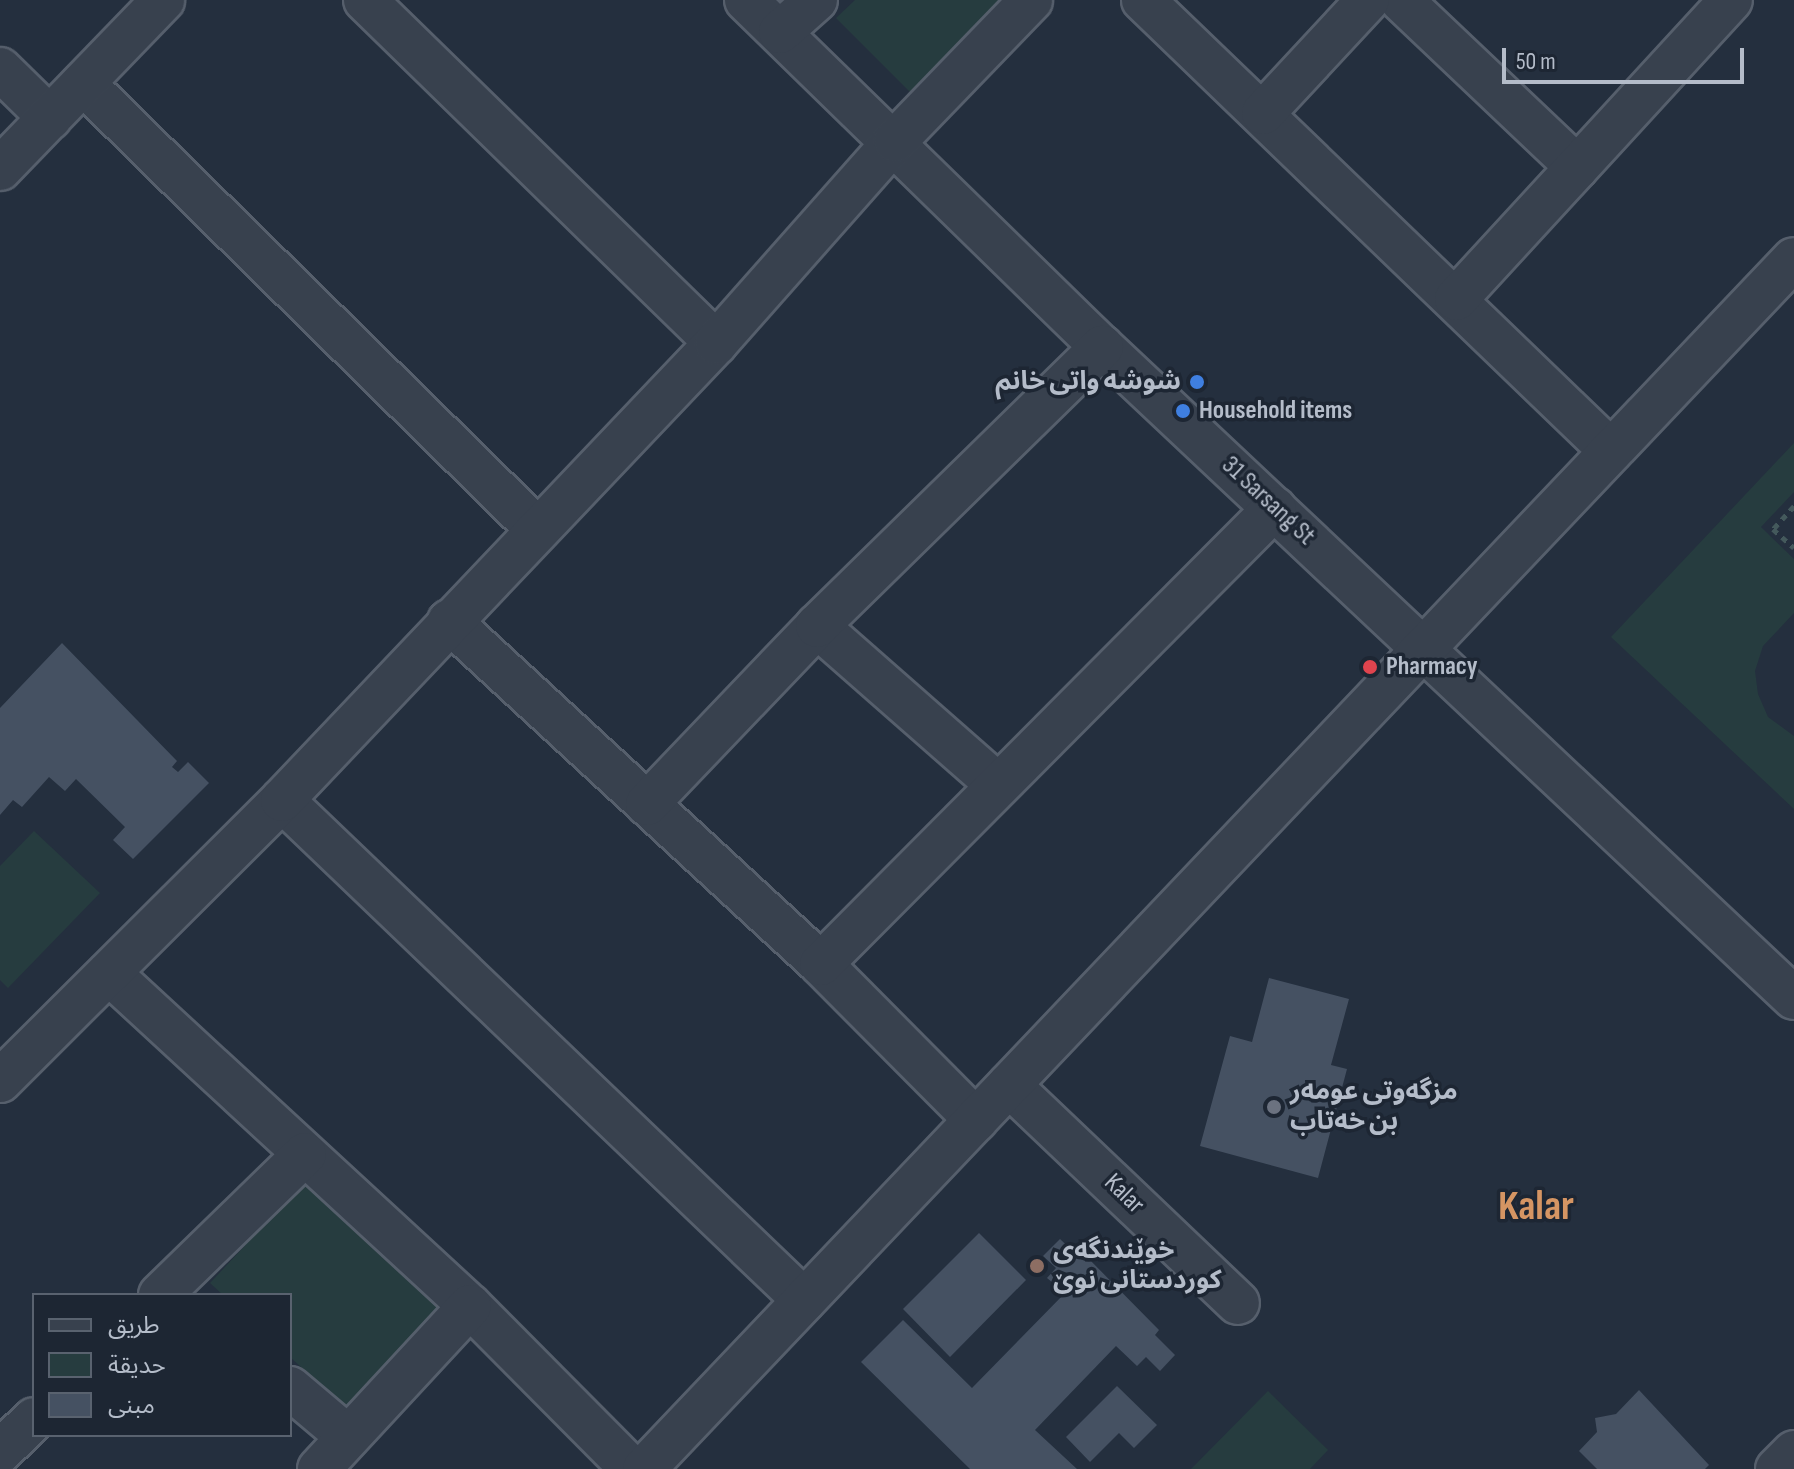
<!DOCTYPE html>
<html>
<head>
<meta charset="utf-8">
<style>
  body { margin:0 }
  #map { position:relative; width:1794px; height:1469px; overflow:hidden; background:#242f3e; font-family:"Sofia Sans Condensed","Noto Sans Arabic",sans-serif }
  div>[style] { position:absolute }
  .green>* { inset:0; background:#263c3f }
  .building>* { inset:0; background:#455162 }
  .path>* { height:5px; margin-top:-2.5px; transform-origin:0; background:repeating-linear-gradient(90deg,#44595c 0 6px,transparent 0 12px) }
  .roads { filter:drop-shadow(2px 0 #565f6c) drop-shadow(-2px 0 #565f6c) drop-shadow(0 2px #565f6c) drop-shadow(0 -2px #565f6c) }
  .minor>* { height:42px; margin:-21px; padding:0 21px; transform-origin:21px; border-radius:21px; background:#38414e }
  .dots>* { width:22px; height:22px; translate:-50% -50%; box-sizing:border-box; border:4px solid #1d2633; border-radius:50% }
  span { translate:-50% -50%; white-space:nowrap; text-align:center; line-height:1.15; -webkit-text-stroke:7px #1d2633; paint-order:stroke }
  .poi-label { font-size:26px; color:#b4bcc9; font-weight:700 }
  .right { translate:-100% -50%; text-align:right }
  .left { translate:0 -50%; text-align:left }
  .street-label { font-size:26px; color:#b4bcc9 }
  .town-label { font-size:42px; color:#d59563; font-weight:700 }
  .legend { position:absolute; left:32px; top:1293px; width:260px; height:144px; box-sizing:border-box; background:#1d2633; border:2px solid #59626f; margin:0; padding:10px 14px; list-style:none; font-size:24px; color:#b4bcc9 }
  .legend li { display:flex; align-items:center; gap:16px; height:40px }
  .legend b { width:40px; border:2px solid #59626f }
  .scale { position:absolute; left:1502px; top:48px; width:242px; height:36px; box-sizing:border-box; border:4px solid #b4bcc9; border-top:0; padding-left:10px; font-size:24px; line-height:28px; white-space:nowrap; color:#b4bcc9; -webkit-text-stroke:6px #1d2633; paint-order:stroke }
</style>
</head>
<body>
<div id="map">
  <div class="green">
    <div style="clip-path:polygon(855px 0,1008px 0,913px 95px,836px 18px)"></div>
    <div style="clip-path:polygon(1794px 443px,1794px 492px,1761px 527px,1794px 559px,1794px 613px,1763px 646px,1755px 671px,1758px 694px,1768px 717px,1794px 736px,1794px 809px,1611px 637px)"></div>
    <div style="clip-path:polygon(34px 831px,100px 893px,8px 988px,0 980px,0 866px)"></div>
    <div style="clip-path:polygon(309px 1177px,444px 1301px,345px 1407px,290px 1357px,290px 1295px,223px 1295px,210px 1283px)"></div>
    <div style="clip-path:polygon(1268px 1391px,1328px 1450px,1310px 1469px,1191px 1469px)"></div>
  </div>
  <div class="building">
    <div style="clip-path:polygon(62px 643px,177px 761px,172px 767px,178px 772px,188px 762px,209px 783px,133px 859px,113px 840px,125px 827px,76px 779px,65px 791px,49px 777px,22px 807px,13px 800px,0 815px,0 708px)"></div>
    <div style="clip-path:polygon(1269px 978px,1349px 999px,1331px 1065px,1347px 1069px,1318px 1178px,1200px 1146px,1230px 1036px,1252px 1042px)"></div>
    <div style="clip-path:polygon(979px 1233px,1026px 1280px,950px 1357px,903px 1309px)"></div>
    <div style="clip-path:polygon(1060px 1239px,1082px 1260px,1086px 1256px,1159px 1330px,1155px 1335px,1175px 1355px,1160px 1371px,1146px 1357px,1137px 1366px,1116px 1346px,1035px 1430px,1077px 1469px,970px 1469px,861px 1362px,903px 1320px,972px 1388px,1065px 1293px,1047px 1278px,1056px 1268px,1043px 1256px)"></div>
    <div style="clip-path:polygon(1117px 1386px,1157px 1425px,1134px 1448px,1119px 1433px,1090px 1462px,1066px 1437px)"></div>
    <div style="clip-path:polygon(1639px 1390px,1709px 1465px,1705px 1469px,1597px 1469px,1579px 1451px,1597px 1432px,1595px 1418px,1616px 1414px)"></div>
  </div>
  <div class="path">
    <div style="left:1794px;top:506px;width:31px;rotate:132deg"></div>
    <div style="left:1773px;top:529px;width:28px;rotate:42deg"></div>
  </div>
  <div class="roads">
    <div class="minor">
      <div style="left:365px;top:0;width:491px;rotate:44.3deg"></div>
      <div style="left:746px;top:0;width:497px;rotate:44.3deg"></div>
      <div style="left:1102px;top:347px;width:950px;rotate:43.25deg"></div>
      <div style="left:1143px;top:0;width:650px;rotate:43.94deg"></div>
      <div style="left:1401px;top:0;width:243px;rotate:43.5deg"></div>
      <div style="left:780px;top:32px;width:48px;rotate:-41.6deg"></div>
      <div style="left:0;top:69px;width:70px;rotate:44.4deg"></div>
      <div style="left:83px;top:83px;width:635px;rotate:44.49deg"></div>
      <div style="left:1263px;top:113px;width:154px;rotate:-47.1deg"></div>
      <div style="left:0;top:169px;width:235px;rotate:-46deg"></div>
      <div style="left:1456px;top:299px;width:406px;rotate:-47.4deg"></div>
      <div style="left:449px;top:621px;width:506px;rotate:42.68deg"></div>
      <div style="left:821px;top:964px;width:220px;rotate:45.2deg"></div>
      <div style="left:817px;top:626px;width:241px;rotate:41.3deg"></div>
      <div style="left:282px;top:800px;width:723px;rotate:43.77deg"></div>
      <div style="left:647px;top:804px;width:246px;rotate:-46.3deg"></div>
      <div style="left:817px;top:626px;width:399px;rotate:-44.4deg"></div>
      <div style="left:821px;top:964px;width:643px;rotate:-45.13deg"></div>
      <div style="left:109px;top:973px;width:491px;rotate:42.7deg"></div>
      <div style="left:470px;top:1306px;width:230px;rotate:45.2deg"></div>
      <div style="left:0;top:1081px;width:398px;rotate:-44.9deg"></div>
      <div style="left:282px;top:800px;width:630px;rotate:-46.48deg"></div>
      <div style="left:716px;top:343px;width:270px;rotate:-48.5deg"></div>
      <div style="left:895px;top:141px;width:196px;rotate:-46deg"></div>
      <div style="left:1009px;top:1085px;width:316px;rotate:43.6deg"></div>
      <div style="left:160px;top:1295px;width:202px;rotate:-44.2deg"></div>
      <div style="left:290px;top:1388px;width:76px;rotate:40.2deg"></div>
      <div style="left:0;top:1452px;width:47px;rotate:-44.1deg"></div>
      <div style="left:319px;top:1469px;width:222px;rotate:-47.2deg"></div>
      <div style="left:644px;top:1469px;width:1669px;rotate:-46.46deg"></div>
      <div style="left:1777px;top:1469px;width:24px;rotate:-45deg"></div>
    </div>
  </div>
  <div class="dots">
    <div style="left:1197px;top:382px;background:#3f7fe0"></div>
    <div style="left:1183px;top:411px;background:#3f7fe0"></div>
    <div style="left:1370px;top:667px;background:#e0444e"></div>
    <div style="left:1274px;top:1107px;background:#6b7280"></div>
    <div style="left:1037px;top:1266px;background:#8d6e63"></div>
  </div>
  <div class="poi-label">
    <span class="right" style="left:1181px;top:382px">شوشه واتى خانم</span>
    <span class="left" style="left:1199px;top:411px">Household items</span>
    <span class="left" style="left:1386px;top:667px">Pharmacy</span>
    <span class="left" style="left:1290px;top:1107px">مزگەوتی عومەر<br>بن خەتاب</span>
    <span class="left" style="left:1053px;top:1266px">خوێندنگەی<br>کوردستانی نوێ</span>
  </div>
  <div class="street-label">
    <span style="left:1268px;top:501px;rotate:43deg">31 Sarsang St</span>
    <span style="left:1124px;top:1194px;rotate:44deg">Kalar</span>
  </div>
  <div class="town-label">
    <span style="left:1536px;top:1207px">Kalar</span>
  </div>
  <ul class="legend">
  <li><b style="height:10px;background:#38414e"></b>طريق</li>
  <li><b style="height:22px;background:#263c3f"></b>حديقة</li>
  <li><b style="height:22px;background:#455162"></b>مبنى</li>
  </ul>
  <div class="scale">50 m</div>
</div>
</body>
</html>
